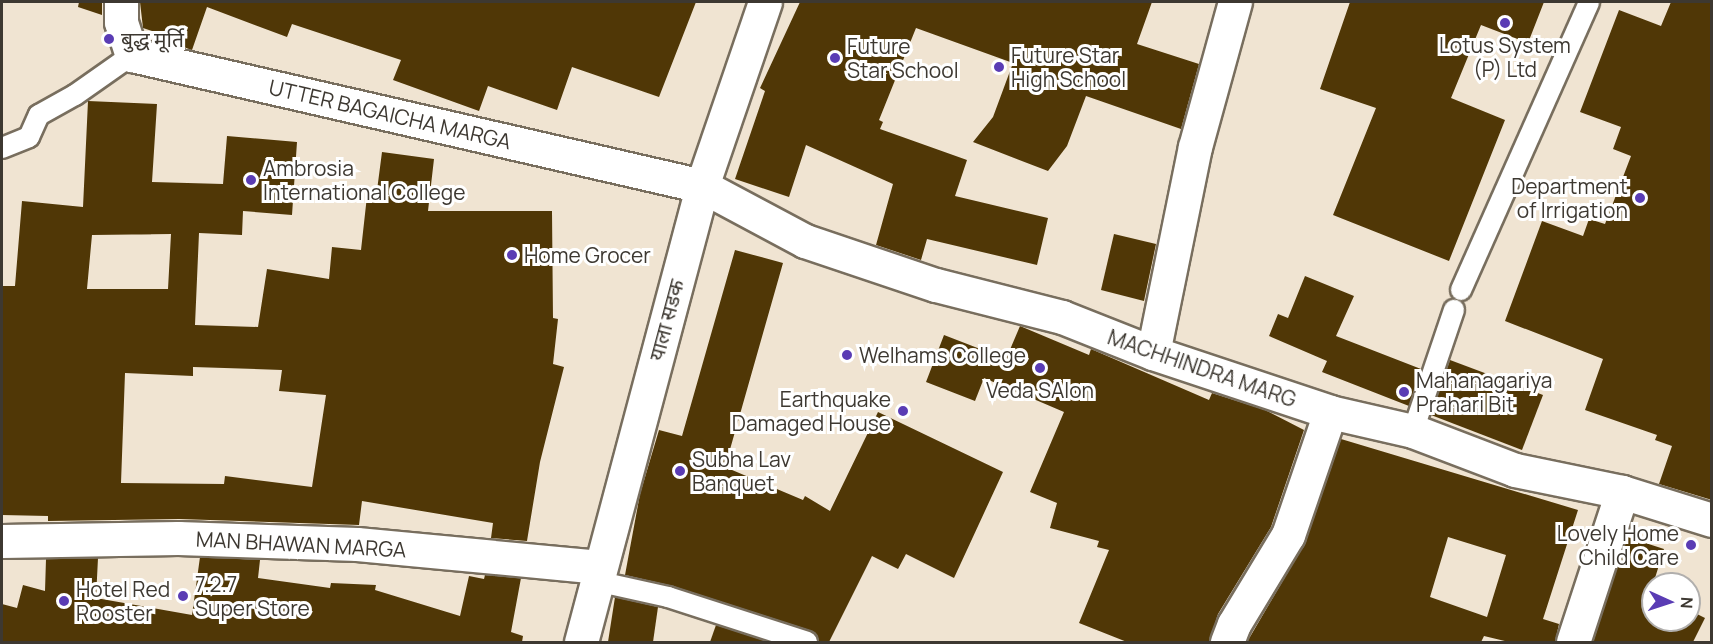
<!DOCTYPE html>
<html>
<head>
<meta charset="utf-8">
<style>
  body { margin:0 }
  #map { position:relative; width:1713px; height:644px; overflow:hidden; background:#f0e4d2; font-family:Manrope,"Noto Sans Devanagari",sans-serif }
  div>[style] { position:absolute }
  .building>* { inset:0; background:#503706 }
  .roads { filter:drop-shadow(2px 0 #786e5e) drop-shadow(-2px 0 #786e5e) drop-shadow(0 2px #786e5e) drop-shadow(0 -2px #786e5e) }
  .service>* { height:20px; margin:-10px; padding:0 10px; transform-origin:10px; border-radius:10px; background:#fff }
  .minor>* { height:33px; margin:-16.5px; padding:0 16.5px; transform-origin:16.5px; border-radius:16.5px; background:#fff }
  .primary>* { height:33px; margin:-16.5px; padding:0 16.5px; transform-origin:16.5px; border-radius:16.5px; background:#fff }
  .dots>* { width:16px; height:16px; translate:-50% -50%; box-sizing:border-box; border:3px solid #fff; border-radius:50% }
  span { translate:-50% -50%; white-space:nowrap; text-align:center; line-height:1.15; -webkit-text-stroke:6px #fff; paint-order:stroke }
  .poi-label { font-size:21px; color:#3d3831 }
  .left { translate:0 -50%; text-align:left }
  .right { translate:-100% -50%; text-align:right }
  .street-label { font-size:21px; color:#3d3831 }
  .frame { position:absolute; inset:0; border:3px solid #3d3831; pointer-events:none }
  .north { position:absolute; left:1641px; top:572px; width:60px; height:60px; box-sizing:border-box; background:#fff; border:2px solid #b1afad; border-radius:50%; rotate:93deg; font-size:16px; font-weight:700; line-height:24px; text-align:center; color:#3d3831 }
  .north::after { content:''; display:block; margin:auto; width:21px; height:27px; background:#5a3cb4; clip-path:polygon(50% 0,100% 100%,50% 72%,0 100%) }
</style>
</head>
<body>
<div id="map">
  <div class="building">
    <div style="clip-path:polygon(79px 2px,102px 2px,102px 15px,78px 7px)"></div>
    <div style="clip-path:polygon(140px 2px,696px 2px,659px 97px,572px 67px,557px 110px,488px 86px,479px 111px,393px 80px,401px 60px,292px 24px,287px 37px,207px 7px,192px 50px,189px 49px,162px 39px,164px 35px,143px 28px)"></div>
    <div style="clip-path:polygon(800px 2px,1152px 2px,1137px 44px,1199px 64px,1181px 129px,1086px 96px,1067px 146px,1048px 171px,973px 142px,993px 117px,1013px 63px,916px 28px,879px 120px,883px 122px,880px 129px,967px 160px,955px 196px,1048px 218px,1037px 265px,927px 239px,921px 260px,876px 245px,893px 184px,806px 145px,789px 197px,735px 179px,765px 91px,760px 88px)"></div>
    <div style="clip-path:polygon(1350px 2px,1544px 2px,1528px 43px,1481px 25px,1451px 98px,1505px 120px,1449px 261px,1333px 215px,1376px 108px,1320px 89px)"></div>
    <div style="clip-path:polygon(1671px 2px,1712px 2px,1712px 500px,1659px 484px,1672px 446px,1655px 440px,1657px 435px,1585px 410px,1603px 359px,1505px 321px,1542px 221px,1583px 236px,1589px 219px,1605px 224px,1631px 156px,1613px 149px,1621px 127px,1580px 112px,1619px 10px,1661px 26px)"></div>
    <div style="clip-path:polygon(evenodd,88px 101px,157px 104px,152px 182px,223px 184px,227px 136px,297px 142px,292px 215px,243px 211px,242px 235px,199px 233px,195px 325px,258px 327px,267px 269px,329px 279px,332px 247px,361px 250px,367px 196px,376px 198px,382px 152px,434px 159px,428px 211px,552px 211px,553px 318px,558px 319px,553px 364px,564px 367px,540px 462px,527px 541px,491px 538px,493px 523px,362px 501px,359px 525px,179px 519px,48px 521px,48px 516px,2px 515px,2px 286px,15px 286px,22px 201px,83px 207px,88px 101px,171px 234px,168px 289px,87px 289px,92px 235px,171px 234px,88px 101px,193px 367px,282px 370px,279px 391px,326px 395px,312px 487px,225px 476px,224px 484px,121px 483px,125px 373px,193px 376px,193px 367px)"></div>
    <div style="clip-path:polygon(1114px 234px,1156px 244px,1144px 301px,1101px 290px)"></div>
    <div style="clip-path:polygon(735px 250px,783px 263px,725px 467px,803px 500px,805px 496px,830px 511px,878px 412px,1003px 472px,954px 578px,906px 554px,898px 569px,872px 556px,829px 642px,819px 642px,816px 634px,811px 631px,672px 586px,625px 575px,640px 494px,659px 430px,682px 436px)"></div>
    <div style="clip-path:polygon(1305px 276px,1354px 296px,1336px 336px,1421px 369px,1409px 406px,1322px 372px,1327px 361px,1269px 336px,1278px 314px,1288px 318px)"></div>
    <div style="clip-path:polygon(1020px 326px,1089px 355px,1091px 349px,1209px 400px,1212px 393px,1265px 410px,1304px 430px,1271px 527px,1218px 614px,1209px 642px,1127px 642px,1079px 623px,1109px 550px,1097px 547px,1099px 541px,1050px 528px,1057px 503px,1030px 492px,1064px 412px,984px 378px,975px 401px,926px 382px,944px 335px,1006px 359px)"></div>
    <div style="clip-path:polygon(1450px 360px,1543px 395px,1522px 450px,1431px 415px)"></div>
    <div style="clip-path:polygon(evenodd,1341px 439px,1578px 510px,1543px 619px,1559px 624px,1555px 642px,1509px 642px,1484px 636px,1481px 642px,1247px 642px,1306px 541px,1341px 439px,1448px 537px,1506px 555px,1487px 617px,1430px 597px,1448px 537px)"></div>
    <div style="clip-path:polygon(1627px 537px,1664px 549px,1651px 591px,1653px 593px,1653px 620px,1689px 620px,1689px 610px,1705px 618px,1693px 642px,1593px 642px)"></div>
    <div style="clip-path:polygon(200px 557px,260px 560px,258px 578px,330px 588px,331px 583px,376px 585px,375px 590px,460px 616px,469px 576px,484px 579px,485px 575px,521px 578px,511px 632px,523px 636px,522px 642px,2px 642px,2px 604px,17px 608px,23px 585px,45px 591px,46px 559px,98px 558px,96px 598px,192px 615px)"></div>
    <div style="clip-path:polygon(615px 597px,658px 607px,653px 642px,608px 642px)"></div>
    <div style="clip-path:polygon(716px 625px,770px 642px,710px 642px)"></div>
  </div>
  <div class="roads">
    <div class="service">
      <div style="left:2px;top:148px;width:29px;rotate:-22deg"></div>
      <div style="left:29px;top:137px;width:24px;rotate:-66deg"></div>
      <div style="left:39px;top:115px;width:41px;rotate:-29.1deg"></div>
      <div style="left:75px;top:95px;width:70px;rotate:-35.1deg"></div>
      <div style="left:1461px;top:290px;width:315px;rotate:-66deg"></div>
      <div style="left:1413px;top:431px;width:128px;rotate:-71.3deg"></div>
      <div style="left:596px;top:581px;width:74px;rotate:12.5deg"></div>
      <div style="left:668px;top:597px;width:146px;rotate:17.9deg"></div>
    </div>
    <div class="minor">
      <div style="left:121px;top:2px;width:20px;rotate:90deg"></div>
      <div style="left:121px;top:22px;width:35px;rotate:72deg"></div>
      <div style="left:132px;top:55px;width:585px;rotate:12.94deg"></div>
      <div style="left:702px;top:186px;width:117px;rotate:28.1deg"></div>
      <div style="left:805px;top:241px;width:138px;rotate:18.6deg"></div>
      <div style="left:936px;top:285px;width:130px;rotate:14.3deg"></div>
      <div style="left:1062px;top:317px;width:98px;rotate:21.6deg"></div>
      <div style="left:1153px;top:353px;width:187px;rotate:18.4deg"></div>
      <div style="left:1330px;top:412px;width:85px;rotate:12.9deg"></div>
      <div style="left:1413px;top:431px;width:109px;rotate:20.9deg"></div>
      <div style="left:1515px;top:470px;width:109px;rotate:11.6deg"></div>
      <div style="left:1622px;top:492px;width:94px;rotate:17.3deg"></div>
      <div style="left:1153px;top:353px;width:210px;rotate:-78.5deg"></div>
      <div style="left:1195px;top:147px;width:150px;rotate:-74.6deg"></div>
      <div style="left:2px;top:541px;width:176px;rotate:-1deg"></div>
      <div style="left:178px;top:538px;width:179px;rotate:1.9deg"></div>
      <div style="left:357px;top:544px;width:244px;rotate:5.4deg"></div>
      <div style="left:1227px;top:642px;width:19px;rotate:-69deg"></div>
      <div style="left:1234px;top:624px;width:104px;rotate:-58.8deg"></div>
      <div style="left:1288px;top:535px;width:130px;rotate:-71.1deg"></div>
      <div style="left:1573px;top:642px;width:158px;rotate:-71.9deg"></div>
    </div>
    <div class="primary">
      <div style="left:581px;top:642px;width:472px;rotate:-75.1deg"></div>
      <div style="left:702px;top:186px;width:194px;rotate:-71.1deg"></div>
    </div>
  </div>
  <div class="dots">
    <div style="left:1505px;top:23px;background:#5a3cb4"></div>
    <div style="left:109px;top:39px;background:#5a3cb4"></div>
    <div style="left:835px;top:58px;background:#5a3cb4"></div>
    <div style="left:999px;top:67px;background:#5a3cb4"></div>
    <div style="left:251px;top:180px;background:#5a3cb4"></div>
    <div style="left:1640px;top:198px;background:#5a3cb4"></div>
    <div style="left:512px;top:255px;background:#5a3cb4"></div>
    <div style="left:847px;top:355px;background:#5a3cb4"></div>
    <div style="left:1040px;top:368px;background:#5a3cb4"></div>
    <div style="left:1404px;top:392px;background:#5a3cb4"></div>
    <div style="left:903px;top:411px;background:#5a3cb4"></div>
    <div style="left:680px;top:471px;background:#5a3cb4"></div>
    <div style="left:1691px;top:545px;background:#5a3cb4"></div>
    <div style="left:183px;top:596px;background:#5a3cb4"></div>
    <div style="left:64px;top:601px;background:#5a3cb4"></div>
  </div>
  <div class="poi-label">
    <span class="left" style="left:121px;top:39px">बुद्ध मूर्ति</span>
    <span style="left:1505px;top:57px">Lotus System<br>(P) Ltd</span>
    <span class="left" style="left:847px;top:58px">Future<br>Star School</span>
    <span class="left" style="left:1011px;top:67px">Future Star<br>High School</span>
    <span class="left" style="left:263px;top:180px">Ambrosia<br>International College</span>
    <span class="right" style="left:1628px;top:198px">Department<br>of Irrigation</span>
    <span class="left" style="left:524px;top:255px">Home Grocer</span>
    <span class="left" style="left:859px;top:355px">Welhams College</span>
    <span class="left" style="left:1416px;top:392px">Mahanagariya<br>Prahari Bit</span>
    <span style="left:1040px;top:390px">Veda SAlon</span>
    <span class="right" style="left:891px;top:411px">Earthquake<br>Damaged House</span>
    <span class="left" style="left:692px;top:471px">Subha Lav<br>Banquet</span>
    <span class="right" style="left:1679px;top:545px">Lovely Home<br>Child Care</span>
    <span class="left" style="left:195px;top:596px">7.2.7<br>Super Store</span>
    <span class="left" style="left:76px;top:601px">Hotel Red<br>Rooster</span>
  </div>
  <div class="street-label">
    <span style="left:390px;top:114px;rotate:13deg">UTTER BAGAICHA MARGA</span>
    <span style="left:666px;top:320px;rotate:-75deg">याला सडक</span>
    <span style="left:1202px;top:368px;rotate:19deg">MACHHINDRA MARG</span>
    <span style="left:301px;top:544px;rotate:3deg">MAN BHAWAN MARGA</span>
  </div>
  <div class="frame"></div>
  <div class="north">N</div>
</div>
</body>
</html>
